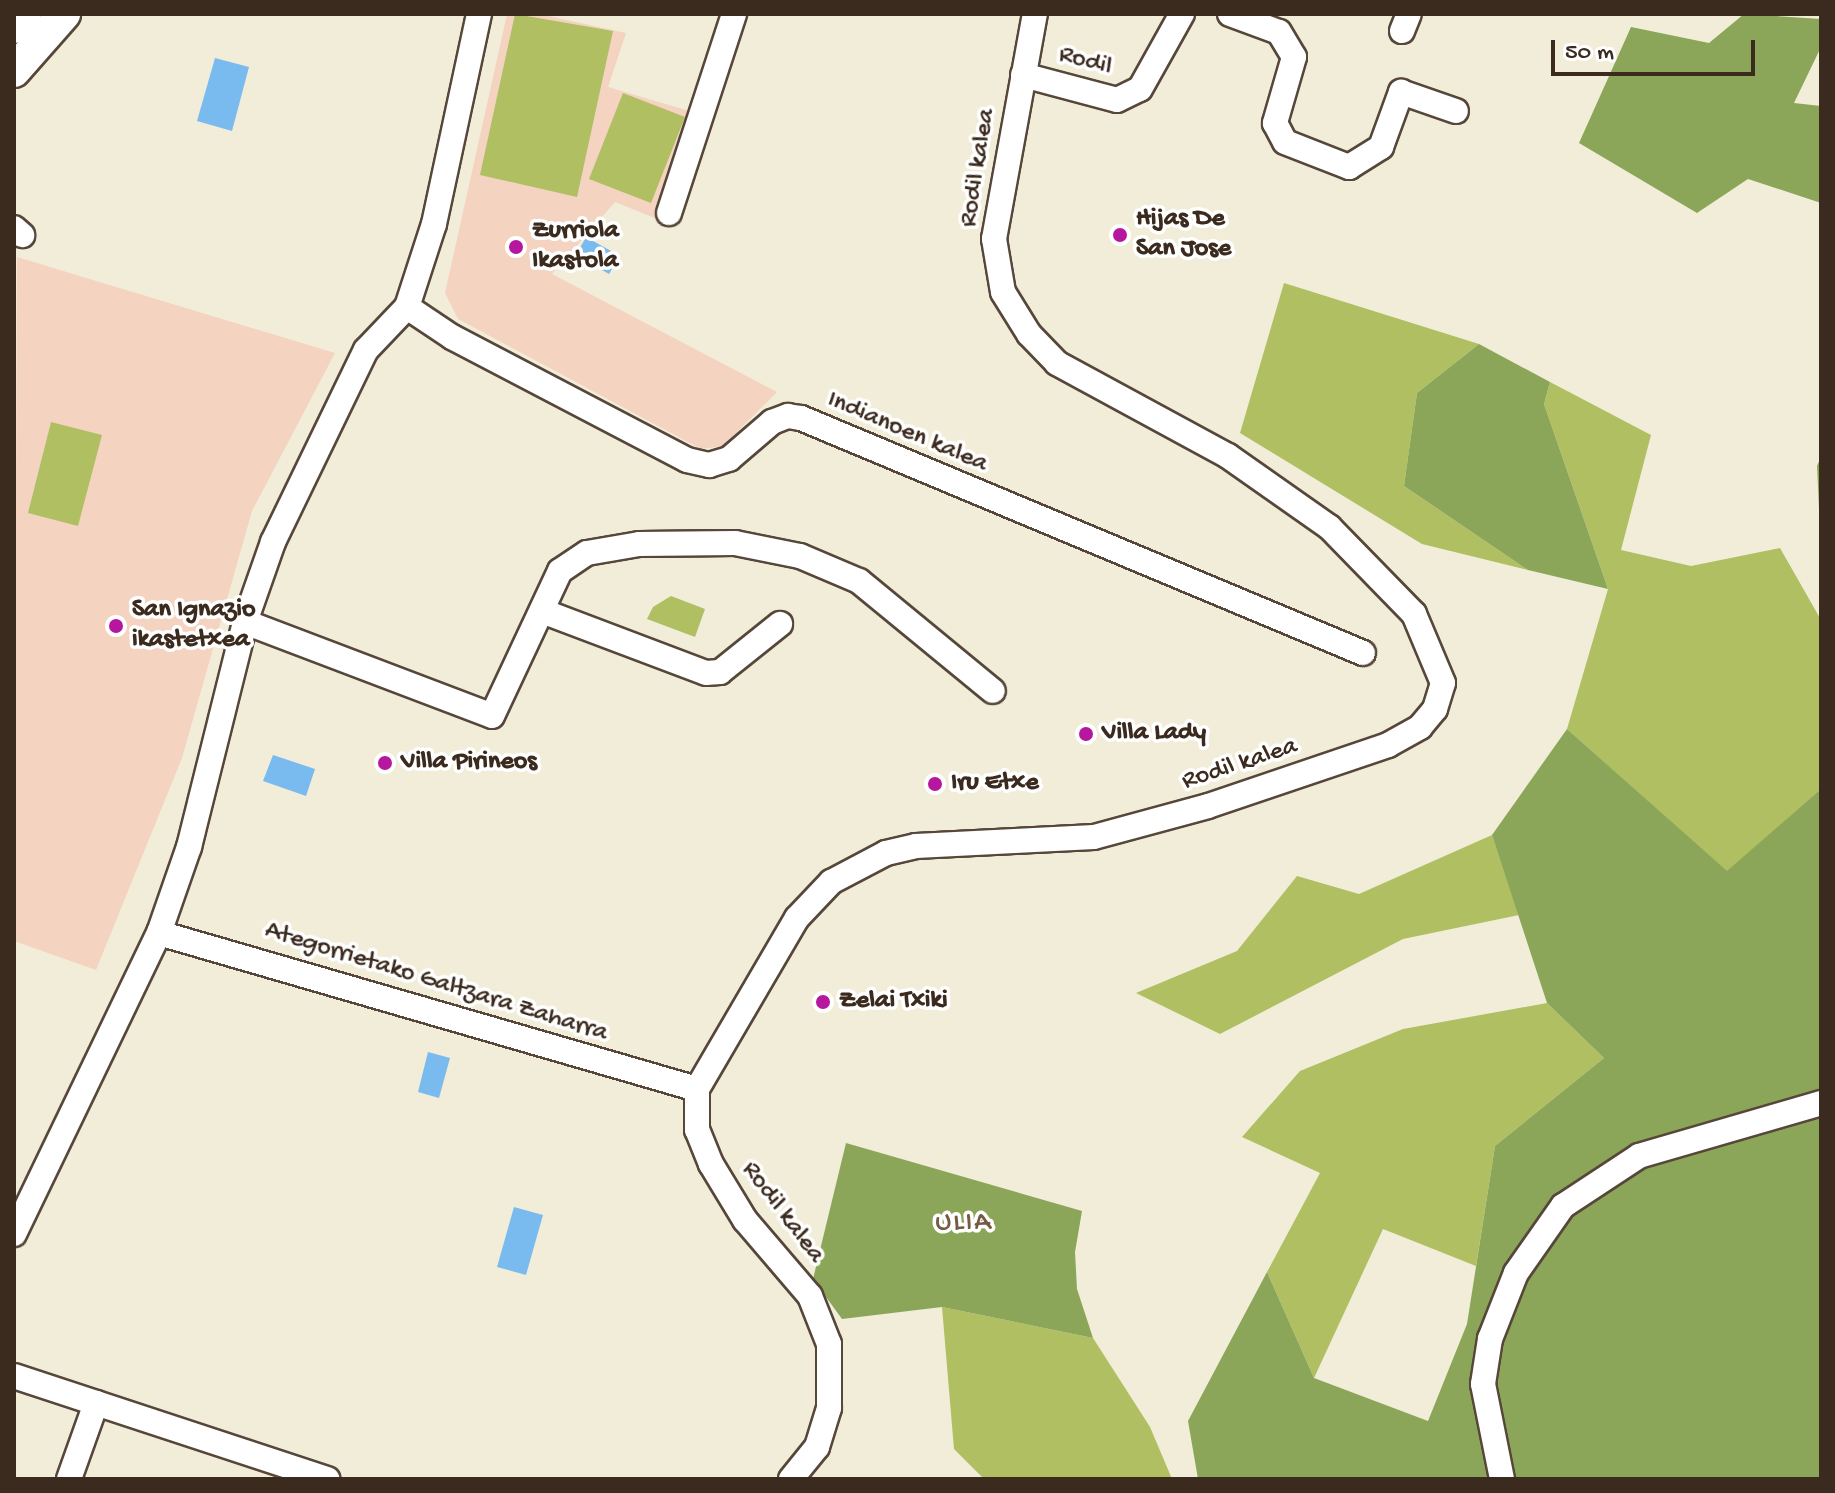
<!DOCTYPE html>
<html>
<head>
<meta charset="utf-8">
<style>
  body { margin:0 }
  #map { position:relative; width:1835px; height:1493px; overflow:hidden; background:#f1edd9; font-family:"Gochi Hand",sans-serif }
  div>[style] { position:absolute }
  .built>* { inset:0; background:#f4d3c1 }
  .green>* { inset:0; background:#afbf62 }
  .forest>* { inset:0; background:#8ba658 }
  .water>* { inset:0; background:#7abbef }
  .roads { filter:drop-shadow(2px 0 #56473a) drop-shadow(-2px 0 #56473a) drop-shadow(0 2px #56473a) drop-shadow(0 -2px #56473a) }
  .minor>* { height:24px; margin:-12px; padding:0 12px; transform-origin:12px; border-radius:12px; background:#fff }
  .secondary>* { height:32px; margin:-16px; padding:0 16px; transform-origin:16px; border-radius:16px; background:#fff }
  .dots>* { width:22px; height:22px; translate:-50% -50%; box-sizing:border-box; border:4px solid #fff; border-radius:50% }
  span { translate:-50% -50%; white-space:nowrap; text-align:center; line-height:1.15; -webkit-text-stroke:7px #fff; paint-order:stroke }
  .street-label { font-size:26px; color:#3b2a1e }
  .poi-label { font-size:26px; color:#3b2a1e; font-weight:700 }
  .left { translate:0 -50%; text-align:left }
  .neighbourhood-label { font-size:28px; color:#765a41; letter-spacing:2px }
  .frame { position:absolute; inset:0; border:16px solid #3b2a1e; pointer-events:none }
  .scale { position:absolute; left:1551px; top:40px; width:204px; height:36px; box-sizing:border-box; border:4px solid #3b2a1e; border-top:0; padding-left:10px; font-size:24px; line-height:28px; white-space:nowrap; color:#3b2a1e; -webkit-text-stroke:6px #fff; paint-order:stroke }
</style>
</head>
<body>
<div id="map">
  <div class="built">
    <div style="clip-path:polygon(507px 14px,539px 14px,626px 33px,608px 87px,696px 113px,657px 219px,615px 202px,552px 274px,777px 392px,723px 446px,701px 449px,458px 319px,445px 293px)"></div>
    <div style="clip-path:polygon(17px 257px,335px 353px,252px 511px,182px 758px,96px 970px,14px 941px)"></div>
  </div>
  <div class="green">
    <div style="clip-path:polygon(515px 14px,613px 31px,577px 197px,480px 175px)"></div>
    <div style="clip-path:polygon(623px 93px,685px 117px,651px 203px,589px 179px)"></div>
    <div style="clip-path:polygon(1284px 283px,1479px 344px,1417px 393px,1404px 486px,1528px 570px,1422px 544px,1240px 433px)"></div>
    <div style="clip-path:polygon(1550px 382px,1651px 435px,1621px 550px,1691px 566px,1780px 548px,1821px 620px,1821px 789px,1727px 872px,1567px 729px,1608px 589px,1544px 404px)"></div>
    <div style="clip-path:polygon(51px 422px,102px 435px,78px 526px,28px 513px)"></div>
    <div style="clip-path:polygon(671px 596px,705px 609px,695px 637px,647px 619px,653px 607px)"></div>
    <div style="clip-path:polygon(1492px 835px,1519px 915px,1403px 939px,1220px 1034px,1136px 993px,1237px 951px,1297px 876px,1359px 894px)"></div>
    <div style="clip-path:polygon(1547px 1003px,1604px 1058px,1495px 1146px,1476px 1266px,1383px 1229px,1314px 1378px,1267px 1272px,1320px 1173px,1242px 1137px,1300px 1071px,1403px 1029px)"></div>
    <div style="clip-path:polygon(942px 1307px,1093px 1338px,1150px 1427px,1172px 1479px,984px 1479px,954px 1449px)"></div>
  </div>
  <div class="forest">
    <div style="clip-path:polygon(1744px 14px,1821px 19px,1821px 47px,1794px 103px,1821px 106px,1821px 203px,1748px 179px,1697px 213px,1579px 143px,1631px 27px,1709px 43px)"></div>
    <div style="clip-path:polygon(1479px 344px,1550px 382px,1544px 404px,1608px 589px,1528px 570px,1404px 486px,1417px 393px)"></div>
    <div style="clip-path:polygon(1821px 457px,1821px 551px,1817px 466px)"></div>
    <div style="clip-path:polygon(1567px 729px,1727px 871px,1821px 789px,1821px 1479px,1198px 1479px,1188px 1421px,1267px 1272px,1314px 1378px,1428px 1421px,1467px 1324px,1495px 1146px,1604px 1058px,1547px 1003px,1492px 835px)"></div>
    <div style="clip-path:polygon(846px 1143px,1082px 1211px,1075px 1252px,1077px 1289px,1093px 1338px,942px 1307px,842px 1319px,813px 1279px)"></div>
  </div>
  <div class="water">
    <div style="clip-path:polygon(215px 58px,249px 67px,232px 131px,197px 121px)"></div>
    <div style="clip-path:polygon(586px 237px,620px 256px,609px 274px,576px 255px)"></div>
    <div style="clip-path:polygon(273px 755px,315px 769px,306px 796px,263px 781px)"></div>
    <div style="clip-path:polygon(428px 1052px,450px 1058px,439px 1098px,418px 1092px)"></div>
    <div style="clip-path:polygon(514px 1207px,543px 1215px,526px 1275px,497px 1267px)"></div>
  </div>
  <div class="roads">
    <div class="minor">
      <div style="left:1230px;top:14px;width:52px;rotate:20.2deg"></div>
      <div style="left:1279px;top:32px;width:29px;rotate:59deg"></div>
      <div style="left:1294px;top:57px;width:69px;rotate:106.1deg"></div>
      <div style="left:1275px;top:123px;width:21px;rotate:62deg"></div>
      <div style="left:1285px;top:142px;width:69px;rotate:21.3deg"></div>
      <div style="left:1349px;top:167px;width:38px;rotate:-32deg"></div>
      <div style="left:1381px;top:147px;width:59px;rotate:-70deg"></div>
      <div style="left:1401px;top:92px;width:58px;rotate:19.1deg"></div>
      <div style="left:1402px;top:31px;width:18px;rotate:-68deg"></div>
      <div style="left:1023px;top:75px;width:97px;rotate:14.9deg"></div>
      <div style="left:1117px;top:100px;width:25px;rotate:-26deg"></div>
      <div style="left:1140px;top:89px;width:86px;rotate:-60.8deg"></div>
      <div style="left:669px;top:213px;width:209px;rotate:-71.9deg"></div>
      <div style="left:14px;top:228px;width:11px;rotate:41deg"></div>
      <div style="left:407px;top:307px;width:54px;rotate:33.7deg"></div>
      <div style="left:452px;top:337px;width:265px;rotate:27.6deg"></div>
      <div style="left:687px;top:460px;width:23px;rotate:13deg"></div>
      <div style="left:709px;top:465px;width:21px;rotate:-17deg"></div>
      <div style="left:729px;top:459px;width:57px;rotate:-40.7deg"></div>
      <div style="left:772px;top:422px;width:17px;rotate:-21deg"></div>
      <div style="left:788px;top:416px;width:13px;rotate:9deg"></div>
      <div style="left:801px;top:418px;width:609px;rotate:22.69deg"></div>
      <div style="left:542px;top:611px;width:175px;rotate:20.7deg"></div>
      <div style="left:706px;top:673px;width:14px;rotate:-4deg"></div>
      <div style="left:720px;top:672px;width:77px;rotate:-38.7deg"></div>
      <div style="left:245px;top:622px;width:264px;rotate:20.8deg"></div>
      <div style="left:492px;top:716px;width:160px;rotate:-64.9deg"></div>
      <div style="left:560px;top:571px;width:32px;rotate:-34deg"></div>
      <div style="left:587px;top:553px;width:53px;rotate:-9.8deg"></div>
      <div style="left:639px;top:544px;width:96px;rotate:-0.6deg"></div>
      <div style="left:735px;top:543px;width:66px;rotate:11.3deg"></div>
      <div style="left:800px;top:556px;width:64px;rotate:23deg"></div>
      <div style="left:859px;top:581px;width:173px;rotate:39.4deg"></div>
      <div style="left:159px;top:933px;width:560px;rotate:16.17deg"></div>
      <div style="left:14px;top:1234px;width:334px;rotate:-64.3deg"></div>
      <div style="left:159px;top:933px;width:91px;rotate:-70.8deg"></div>
      <div style="left:189px;top:847px;width:232px;rotate:-76deg"></div>
      <div style="left:245px;top:622px;width:85px;rotate:-70.7deg"></div>
      <div style="left:273px;top:542px;width:213px;rotate:-64.2deg"></div>
      <div style="left:366px;top:350px;width:59px;rotate:-46.4deg"></div>
      <div style="left:407px;top:307px;width:87px;rotate:-72deg"></div>
      <div style="left:434px;top:224px;width:215px;rotate:-77.9deg"></div>
      <div style="left:14px;top:1376px;width:330px;rotate:18.2deg"></div>
      <div style="left:69px;top:1479px;width:81px;rotate:-70.4deg"></div>
      <div style="left:791px;top:1479px;width:41px;rotate:-50.9deg"></div>
      <div style="left:817px;top:1447px;width:41px;rotate:-72.9deg"></div>
      <div style="left:829px;top:1408px;width:64px;rotate:-90deg"></div>
      <div style="left:829px;top:1344px;width:52px;rotate:-111.6deg"></div>
      <div style="left:810px;top:1296px;width:100px;rotate:-130.5deg"></div>
      <div style="left:745px;top:1220px;width:66px;rotate:-121.3deg"></div>
      <div style="left:711px;top:1164px;width:37px;rotate:-112deg"></div>
      <div style="left:697px;top:1130px;width:41px;rotate:-90deg"></div>
      <div style="left:697px;top:1089px;width:198px;rotate:-59.7deg"></div>
      <div style="left:797px;top:918px;width:50px;rotate:-46.6deg"></div>
      <div style="left:831px;top:882px;width:62px;rotate:-27.8deg"></div>
      <div style="left:886px;top:853px;width:31px;rotate:-13deg"></div>
      <div style="left:916px;top:846px;width:178px;rotate:-2.9deg"></div>
      <div style="left:1094px;top:837px;width:118px;rotate:-15.2deg"></div>
      <div style="left:1208px;top:806px;width:190px;rotate:-18.7deg"></div>
      <div style="left:1388px;top:745px;width:37px;rotate:-29deg"></div>
      <div style="left:1420px;top:727px;width:23px;rotate:-50deg"></div>
      <div style="left:1435px;top:709px;width:27px;rotate:-73deg"></div>
      <div style="left:1443px;top:683px;width:75px;rotate:-112.8deg"></div>
      <div style="left:1414px;top:614px;width:122px;rotate:-134.3deg"></div>
      <div style="left:1329px;top:527px;width:123px;rotate:-144.9deg"></div>
      <div style="left:1228px;top:456px;width:195px;rotate:-151.5deg"></div>
      <div style="left:1057px;top:363px;width:40px;rotate:-134deg"></div>
      <div style="left:1029px;top:334px;width:49px;rotate:-121.8deg"></div>
      <div style="left:1003px;top:292px;width:54px;rotate:-99.6deg"></div>
      <div style="left:994px;top:239px;width:229px;rotate:-79.7deg"></div>
      <div style="left:1502px;top:1479px;width:97px;rotate:-101.3deg"></div>
      <div style="left:1483px;top:1384px;width:46px;rotate:-81.2deg"></div>
      <div style="left:1490px;top:1339px;width:71px;rotate:-68.5deg"></div>
      <div style="left:1516px;top:1273px;width:82px;rotate:-55deg"></div>
      <div style="left:1563px;top:1206px;width:91px;rotate:-33.3deg"></div>
      <div style="left:1639px;top:1156px;width:190px;rotate:-16.2deg"></div>
    </div>
    <div class="secondary">
      <div style="left:14px;top:27px;width:17px;rotate:-50deg"></div>
      <div style="left:14px;top:71px;width:76px;rotate:-48.7deg"></div>
    </div>
  </div>
  <div class="dots">
    <div style="left:1120px;top:235px;background:#b5179e"></div>
    <div style="left:516px;top:247px;background:#b5179e"></div>
    <div style="left:116px;top:626px;background:#b5179e"></div>
    <div style="left:1086px;top:734px;background:#b5179e"></div>
    <div style="left:385px;top:763px;background:#b5179e"></div>
    <div style="left:935px;top:784px;background:#b5179e"></div>
    <div style="left:823px;top:1002px;background:#b5179e"></div>
  </div>
  <div class="street-label">
    <span style="left:1085px;top:62px;rotate:15deg">Rodil</span>
    <span style="left:979px;top:168px;rotate:-81deg">Rodil kalea</span>
    <span style="left:907px;top:433px;rotate:23deg">Indianoen kalea</span>
    <span style="left:1240px;top:765px;rotate:-18deg">Rodil kalea</span>
    <span style="left:436px;top:983px;rotate:17deg">Ategorrietako Galtzara Zaharra</span>
    <span style="left:782px;top:1213px;rotate:53deg">Rodil kalea</span>
  </div>
  <div class="poi-label">
    <span class="left" style="left:1136px;top:235px">Hijas De<br>San Jose</span>
    <span class="left" style="left:532px;top:247px">Zurriola<br>Ikastola</span>
    <span class="left" style="left:132px;top:626px">San Ignazio<br>ikastetxea</span>
    <span class="left" style="left:1102px;top:734px">Villa Lady</span>
    <span class="left" style="left:401px;top:763px">Villa Pirineos</span>
    <span class="left" style="left:951px;top:784px">Iru Etxe</span>
    <span class="left" style="left:839px;top:1002px">Zelai Txiki</span>
  </div>
  <div class="neighbourhood-label">
    <span style="left:964px;top:1224px">ULIA</span>
  </div>
  <div class="frame"></div>
  <div class="scale">50 m</div>
</div>
</body>
</html>
